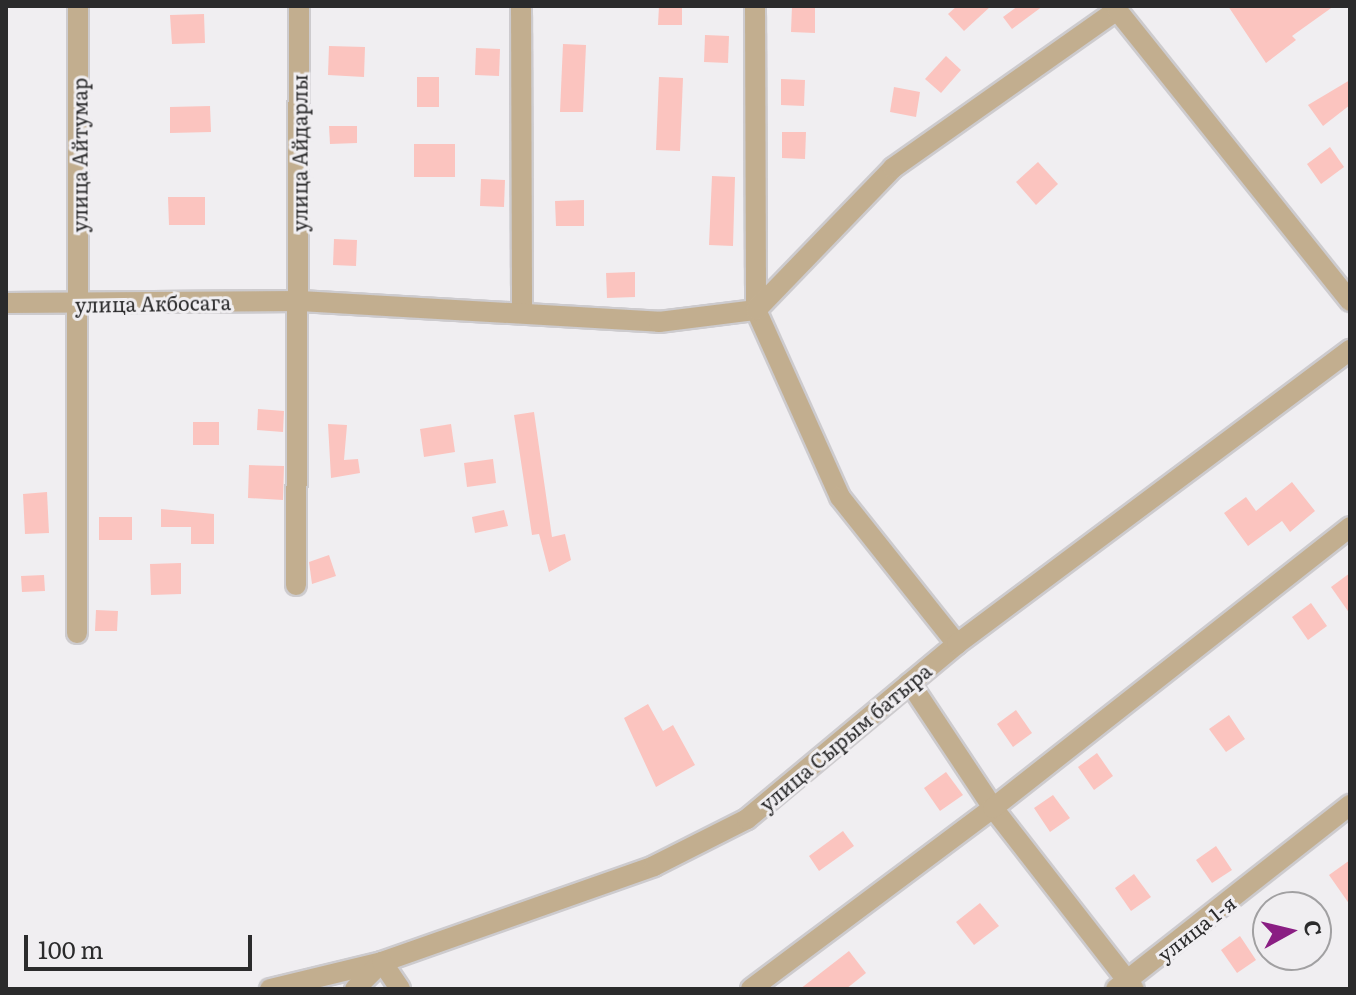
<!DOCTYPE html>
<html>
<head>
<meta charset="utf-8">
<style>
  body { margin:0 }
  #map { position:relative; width:1356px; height:995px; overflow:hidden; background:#f0eef1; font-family:Literata,serif }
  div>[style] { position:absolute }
  .building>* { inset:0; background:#fbc4bf }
  .roads { filter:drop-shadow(2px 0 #cdcbce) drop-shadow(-2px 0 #cdcbce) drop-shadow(0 2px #cdcbce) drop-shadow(0 -2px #cdcbce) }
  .minor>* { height:20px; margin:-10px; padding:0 10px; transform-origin:10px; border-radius:10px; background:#c2ae8f }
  span { translate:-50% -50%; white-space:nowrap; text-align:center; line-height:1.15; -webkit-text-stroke:6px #f0eef1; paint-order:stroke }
  .street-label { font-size:20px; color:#2b2b2c }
  .frame { position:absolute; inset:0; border:8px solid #2b2b2c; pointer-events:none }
  .north { position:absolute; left:1252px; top:891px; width:80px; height:80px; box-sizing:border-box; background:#f0eef1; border:2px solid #a1a0a2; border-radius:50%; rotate:82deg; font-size:22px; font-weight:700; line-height:32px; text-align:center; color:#2b2b2c }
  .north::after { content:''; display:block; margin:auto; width:28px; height:36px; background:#8a1e83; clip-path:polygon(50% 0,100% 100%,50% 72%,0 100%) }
  .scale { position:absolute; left:24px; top:935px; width:228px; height:36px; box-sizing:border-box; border:4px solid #2b2b2c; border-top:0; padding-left:10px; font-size:24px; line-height:28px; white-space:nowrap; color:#2b2b2c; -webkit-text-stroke:6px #f0eef1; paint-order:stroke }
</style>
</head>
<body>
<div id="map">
  <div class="building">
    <div style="clip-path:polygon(659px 6px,682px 6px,682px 25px,658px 25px)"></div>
    <div style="clip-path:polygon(792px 6px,815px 6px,815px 33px,791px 32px)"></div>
    <div style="clip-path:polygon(957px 6px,991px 6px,964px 31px,948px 14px)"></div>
    <div style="clip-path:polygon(1018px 6px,1043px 6px,1012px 29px,1003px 17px)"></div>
    <div style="clip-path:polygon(1228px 6px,1334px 6px,1292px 36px,1296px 40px,1266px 63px)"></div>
    <div style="clip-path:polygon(204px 14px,205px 43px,172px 44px,170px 15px)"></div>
    <div style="clip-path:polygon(705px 35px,729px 36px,728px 63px,704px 62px)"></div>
    <div style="clip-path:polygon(563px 44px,586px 45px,583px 112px,560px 112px)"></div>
    <div style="clip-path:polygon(329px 46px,365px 47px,364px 77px,328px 75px)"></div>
    <div style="clip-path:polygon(476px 48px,500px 49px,499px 76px,475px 75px)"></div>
    <div style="clip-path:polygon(946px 56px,961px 70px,941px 93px,925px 79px)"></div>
    <div style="clip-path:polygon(417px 77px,439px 77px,439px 107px,417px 107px)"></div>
    <div style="clip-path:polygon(659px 77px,683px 78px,680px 151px,656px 150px)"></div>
    <div style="clip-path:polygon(781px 79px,805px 80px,804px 106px,781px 105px)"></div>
    <div style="clip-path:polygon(1350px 80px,1350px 105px,1323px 126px,1308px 105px)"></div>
    <div style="clip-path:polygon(894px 87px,920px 92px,916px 117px,890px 112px)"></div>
    <div style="clip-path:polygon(210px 106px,211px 132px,170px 133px,170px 107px)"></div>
    <div style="clip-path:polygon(329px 126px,357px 126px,357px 143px,330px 144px)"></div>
    <div style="clip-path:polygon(782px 132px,806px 132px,805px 159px,782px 158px)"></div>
    <div style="clip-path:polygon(414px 144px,455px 144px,455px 177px,414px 177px)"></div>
    <div style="clip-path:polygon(1330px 147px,1344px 167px,1321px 184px,1307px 164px)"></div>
    <div style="clip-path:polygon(1038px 162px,1058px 184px,1036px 205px,1016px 182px)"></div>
    <div style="clip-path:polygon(712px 176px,735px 177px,733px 246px,709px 245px)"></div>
    <div style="clip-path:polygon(481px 179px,505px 180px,504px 207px,480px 206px)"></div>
    <div style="clip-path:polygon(168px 197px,205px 197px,205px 225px,169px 225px)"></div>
    <div style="clip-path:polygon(584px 200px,584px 226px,556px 226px,555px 201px)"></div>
    <div style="clip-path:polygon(334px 239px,357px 240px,356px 266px,333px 265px)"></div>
    <div style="clip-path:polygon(635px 272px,635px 297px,607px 298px,606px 273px)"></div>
    <div style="clip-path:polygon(258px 409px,284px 411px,283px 432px,257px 430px)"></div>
    <div style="clip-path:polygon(534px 412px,552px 537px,565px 534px,571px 560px,549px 572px,539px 534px,532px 535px,514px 415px)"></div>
    <div style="clip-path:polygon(193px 422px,219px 422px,219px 445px,193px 445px)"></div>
    <div style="clip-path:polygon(328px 424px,347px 425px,344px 460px,358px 459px,360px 473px,331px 478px)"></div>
    <div style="clip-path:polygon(451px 424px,455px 452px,424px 457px,420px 429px)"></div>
    <div style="clip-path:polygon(493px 459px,496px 483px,467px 487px,464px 463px)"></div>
    <div style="clip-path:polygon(249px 465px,284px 466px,283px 500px,248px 498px)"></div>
    <div style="clip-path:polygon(1292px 482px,1315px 511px,1290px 532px,1282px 521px,1248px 546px,1224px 513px,1246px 497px,1256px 511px)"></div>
    <div style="clip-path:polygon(47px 492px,49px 533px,25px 534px,23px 494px)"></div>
    <div style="clip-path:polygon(161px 509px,214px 514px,214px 544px,191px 544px,191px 527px,161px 527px)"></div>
    <div style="clip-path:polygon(504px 510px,508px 526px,475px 533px,472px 517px)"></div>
    <div style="clip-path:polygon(99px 517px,132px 517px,132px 540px,99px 540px)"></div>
    <div style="clip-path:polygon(329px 555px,336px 576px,312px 584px,309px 562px)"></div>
    <div style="clip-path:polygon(181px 563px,181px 594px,151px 595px,150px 564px)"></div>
    <div style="clip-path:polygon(1350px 573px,1350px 614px,1331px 587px)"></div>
    <div style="clip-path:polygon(44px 575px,45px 591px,22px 592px,21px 576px)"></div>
    <div style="clip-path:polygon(1311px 603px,1327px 626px,1308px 640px,1292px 617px)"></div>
    <div style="clip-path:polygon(96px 610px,118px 611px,117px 631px,95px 631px)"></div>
    <div style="clip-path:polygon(648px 704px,663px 731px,673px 725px,695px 765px,656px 787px,624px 718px)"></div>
    <div style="clip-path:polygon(1016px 710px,1032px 733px,1013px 747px,997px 724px)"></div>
    <div style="clip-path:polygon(1229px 715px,1245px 739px,1226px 752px,1209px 729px)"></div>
    <div style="clip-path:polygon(1097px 753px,1113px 776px,1094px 790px,1078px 767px)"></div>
    <div style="clip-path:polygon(946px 772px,963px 795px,940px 811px,924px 788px)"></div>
    <div style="clip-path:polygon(1053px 795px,1070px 818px,1050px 832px,1034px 808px)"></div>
    <div style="clip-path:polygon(843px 831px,854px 846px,819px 871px,809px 856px)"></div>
    <div style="clip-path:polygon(1216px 846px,1232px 870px,1212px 883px,1196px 860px)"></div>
    <div style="clip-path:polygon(1350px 860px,1350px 905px,1329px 875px)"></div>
    <div style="clip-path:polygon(1134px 874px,1151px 897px,1131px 911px,1115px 888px)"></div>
    <div style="clip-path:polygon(980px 903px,999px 926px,974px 945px,956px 922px)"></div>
    <div style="clip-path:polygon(1240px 936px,1256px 960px,1237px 973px,1221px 950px)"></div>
    <div style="clip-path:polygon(849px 951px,866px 973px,846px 989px,800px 989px)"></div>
  </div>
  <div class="roads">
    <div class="minor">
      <div style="left:521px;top:6px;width:305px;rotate:89.8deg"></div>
      <div style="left:755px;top:6px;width:304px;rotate:89.8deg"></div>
      <div style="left:756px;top:310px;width:205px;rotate:65.8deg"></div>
      <div style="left:840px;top:497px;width:188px;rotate:51.5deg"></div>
      <div style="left:6px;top:303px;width:294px;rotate:-0.4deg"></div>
      <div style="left:300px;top:301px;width:360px;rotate:3.3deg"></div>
      <div style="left:659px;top:322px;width:98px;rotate:-7.1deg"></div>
      <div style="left:756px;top:310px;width:197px;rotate:-46deg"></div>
      <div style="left:893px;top:168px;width:274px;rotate:-35.2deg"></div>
      <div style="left:1117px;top:10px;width:373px;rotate:51.3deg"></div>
      <div style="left:296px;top:585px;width:579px;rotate:-89.7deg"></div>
      <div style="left:77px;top:633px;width:627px;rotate:-89.91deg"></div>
      <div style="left:910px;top:683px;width:150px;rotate:56.4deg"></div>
      <div style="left:993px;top:808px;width:229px;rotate:52.1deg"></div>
      <div style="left:270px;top:989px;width:115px;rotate:-13.6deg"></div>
      <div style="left:382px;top:962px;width:288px;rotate:-19.4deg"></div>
      <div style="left:654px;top:866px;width:104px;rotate:-26.8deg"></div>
      <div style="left:747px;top:819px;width:273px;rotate:-39.8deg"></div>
      <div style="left:957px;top:644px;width:491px;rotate:-36.8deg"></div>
      <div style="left:355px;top:989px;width:38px;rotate:-45deg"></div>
      <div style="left:382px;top:962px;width:32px;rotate:56deg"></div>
      <div style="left:751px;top:989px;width:302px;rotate:-36.8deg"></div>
      <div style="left:993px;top:808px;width:454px;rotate:-38.2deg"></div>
      <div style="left:1116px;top:989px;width:298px;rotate:-38.2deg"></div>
    </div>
  </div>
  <div class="street-label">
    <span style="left:299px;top:153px;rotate:-90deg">улица Айдарлы</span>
    <span style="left:79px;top:155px;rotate:-90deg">улица Айтумар</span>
    <span style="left:153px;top:303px;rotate:-1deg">улица Акбосага</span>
    <span style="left:845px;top:737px;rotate:-40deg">улица Сырым батыра</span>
    <span style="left:1196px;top:928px;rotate:-38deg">улица 1-я</span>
  </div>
  <div class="frame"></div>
  <div class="north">С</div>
  <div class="scale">100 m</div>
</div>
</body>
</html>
